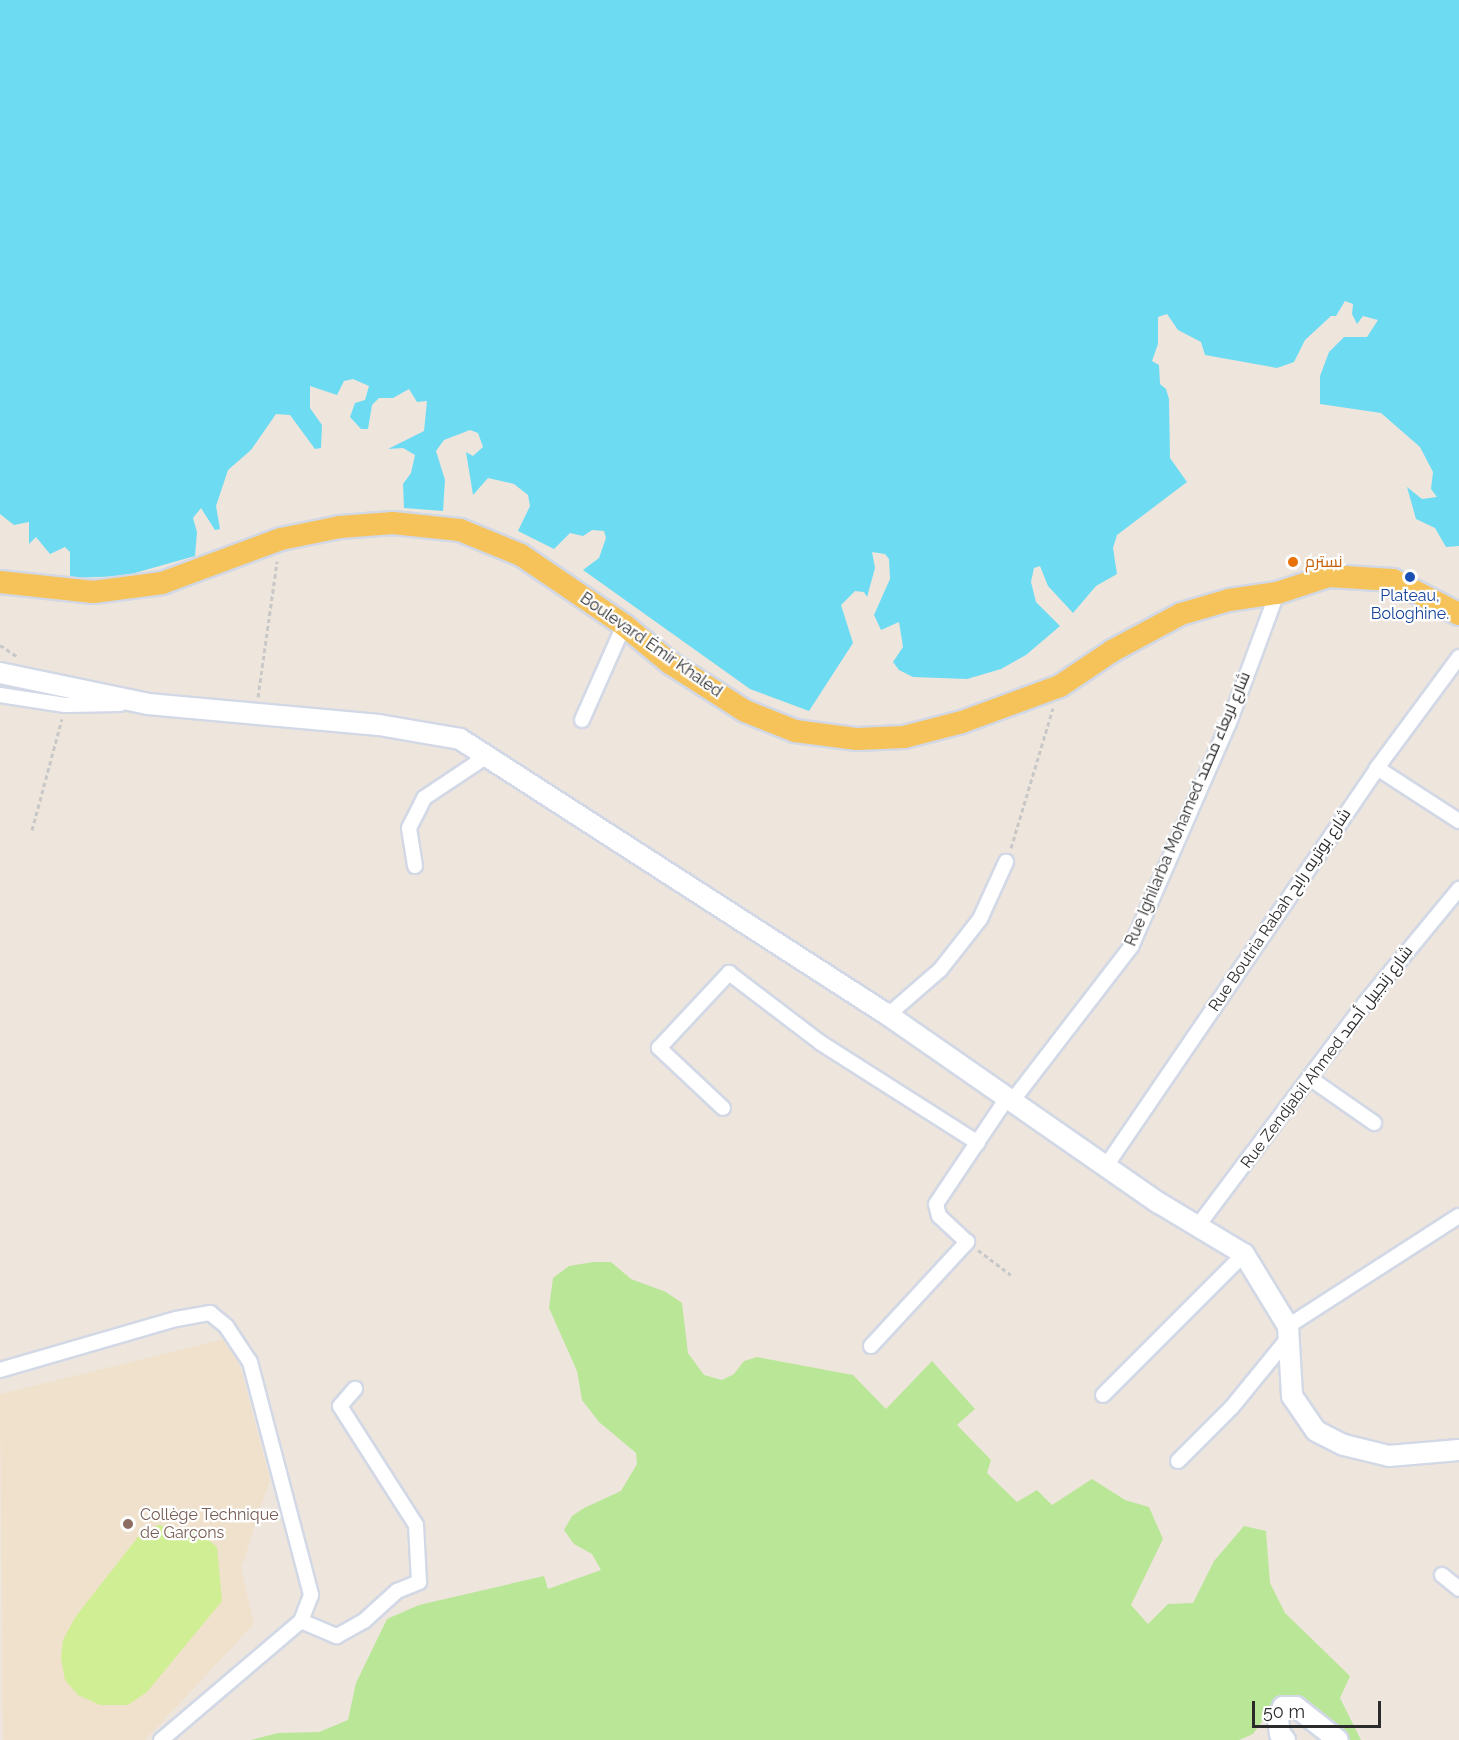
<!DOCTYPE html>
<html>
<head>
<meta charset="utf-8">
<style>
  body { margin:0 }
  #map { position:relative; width:1459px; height:1740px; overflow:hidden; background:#eee5dd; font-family:Raleway,Cairo,sans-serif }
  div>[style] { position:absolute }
  .education>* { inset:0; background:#f0e1cc }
  .green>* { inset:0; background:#bae698 }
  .pitch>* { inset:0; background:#d0ee93 }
  .water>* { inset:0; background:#6ddcf3 }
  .path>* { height:3px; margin-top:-1.5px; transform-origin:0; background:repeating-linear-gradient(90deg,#c8c8c8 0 4.5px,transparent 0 7.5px) }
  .roads { filter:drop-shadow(2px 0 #d2d8e5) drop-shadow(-2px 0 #d2d8e5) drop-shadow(0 2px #d2d8e5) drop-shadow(0 -2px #d2d8e5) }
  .street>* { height:14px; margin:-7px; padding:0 7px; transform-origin:7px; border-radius:7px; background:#fff }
  .secondary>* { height:20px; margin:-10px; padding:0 10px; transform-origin:10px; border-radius:10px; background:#fff }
  .primary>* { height:22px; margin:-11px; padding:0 11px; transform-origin:11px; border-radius:11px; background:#f6c35a }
  .dots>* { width:16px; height:16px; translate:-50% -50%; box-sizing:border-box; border:3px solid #fff; border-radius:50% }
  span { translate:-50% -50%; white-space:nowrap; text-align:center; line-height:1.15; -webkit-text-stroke:4.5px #fff; paint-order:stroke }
  .food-label { font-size:16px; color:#c56008 }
  .left { translate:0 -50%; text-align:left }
  .transit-label { font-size:16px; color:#164399 }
  .street-label { font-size:16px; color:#2b2b2b }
  .education-label { font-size:16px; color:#785e54 }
  .scale { position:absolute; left:1252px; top:1701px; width:129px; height:27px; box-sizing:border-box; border:3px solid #2b2b2b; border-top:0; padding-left:8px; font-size:18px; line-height:21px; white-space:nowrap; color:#2b2b2b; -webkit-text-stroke:4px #fff; paint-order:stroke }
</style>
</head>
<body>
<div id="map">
  <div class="education">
    <div style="clip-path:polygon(232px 1337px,270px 1479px,241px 1569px,254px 1624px,145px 1740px,3px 1740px,0 1394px)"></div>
  </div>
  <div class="green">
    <div style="clip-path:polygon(593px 1262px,611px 1262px,631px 1279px,666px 1292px,682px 1303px,688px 1353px,704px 1375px,722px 1380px,734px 1374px,744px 1361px,757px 1357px,853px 1375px,886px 1409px,932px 1361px,975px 1409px,957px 1425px,991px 1460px,987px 1473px,1017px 1502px,1037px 1490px,1052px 1505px,1092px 1479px,1125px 1500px,1149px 1507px,1163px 1539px,1131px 1605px,1148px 1624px,1168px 1604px,1193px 1603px,1214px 1561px,1244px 1526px,1266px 1531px,1270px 1583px,1285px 1613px,1350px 1676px,1340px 1698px,1361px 1740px,1348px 1740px,1313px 1707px,1276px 1702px,1253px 1734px,1239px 1740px,251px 1740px,278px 1733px,319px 1732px,348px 1720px,356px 1683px,387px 1619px,419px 1605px,544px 1576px,548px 1589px,601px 1570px,592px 1554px,574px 1544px,564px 1530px,572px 1516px,584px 1508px,621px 1491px,637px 1464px,636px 1453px,599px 1422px,582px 1400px,577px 1371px,549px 1308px,553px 1278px,569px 1266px)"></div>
  </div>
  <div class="pitch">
    <div style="clip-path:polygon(157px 1525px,197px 1530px,217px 1547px,222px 1601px,147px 1692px,128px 1705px,100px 1705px,78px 1695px,65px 1680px,61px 1658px,63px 1640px,76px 1616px,138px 1537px)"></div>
  </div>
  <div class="water">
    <div style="clip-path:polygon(0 0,1459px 0,1459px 546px,1446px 547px,1435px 528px,1416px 519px,1407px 487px,1422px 499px,1437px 497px,1431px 489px,1433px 472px,1420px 447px,1381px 413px,1320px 404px,1320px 376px,1329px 352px,1344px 337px,1367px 337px,1378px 320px,1363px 316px,1357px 324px,1352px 314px,1353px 304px,1345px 301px,1336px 316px,1331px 316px,1305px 340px,1294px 362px,1277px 368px,1205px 355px,1201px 342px,1178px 330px,1167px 314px,1158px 317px,1158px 344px,1152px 361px,1159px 365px,1160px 384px,1166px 389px,1169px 399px,1170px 458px,1187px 482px,1117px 535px,1113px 548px,1117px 574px,1096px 586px,1073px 613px,1048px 586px,1040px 566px,1034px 568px,1031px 582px,1036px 602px,1060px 626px,1026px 655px,1001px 669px,967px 679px,913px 677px,899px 670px,893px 662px,903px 647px,899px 622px,881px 630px,874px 615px,890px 579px,889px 559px,885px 554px,872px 552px,875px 568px,867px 597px,864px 592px,855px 591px,841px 605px,853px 643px,809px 711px,750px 689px,583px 570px,599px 558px,606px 538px,604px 531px,592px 530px,583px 536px,570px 533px,554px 549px,518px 531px,530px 506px,528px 495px,514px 484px,488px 478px,473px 495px,466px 452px,473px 456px,483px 447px,478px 433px,470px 430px,444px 440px,436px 451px,445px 480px,443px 511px,404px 508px,403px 484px,411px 473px,415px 455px,403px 448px,388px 449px,424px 431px,427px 401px,417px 402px,409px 389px,393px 398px,379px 398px,372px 405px,368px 429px,361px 429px,350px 417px,355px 403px,365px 400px,369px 386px,353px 379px,344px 381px,337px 395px,310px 386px,310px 408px,322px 425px,321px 448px,315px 449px,290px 415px,276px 414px,251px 450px,228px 470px,216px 506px,220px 529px,215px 530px,201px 508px,193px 518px,197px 532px,195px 556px,124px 576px,70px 578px,70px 552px,65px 547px,50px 554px,36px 537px,29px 544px,29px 522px,14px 525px,0 514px)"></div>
  </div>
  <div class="path">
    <div style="left:0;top:645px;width:22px;rotate:34deg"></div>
    <div style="left:258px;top:697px;width:137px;rotate:-82deg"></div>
    <div style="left:32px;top:830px;width:115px;rotate:-74.9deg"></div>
    <div style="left:1011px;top:848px;width:146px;rotate:-73.3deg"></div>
    <div style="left:978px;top:1250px;width:41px;rotate:37.1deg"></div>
  </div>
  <div class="roads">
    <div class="street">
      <div style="left:0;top:695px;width:66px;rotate:8.7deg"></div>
      <div style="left:65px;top:705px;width:55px;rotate:-1deg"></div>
      <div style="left:582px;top:720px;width:104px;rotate:-66.1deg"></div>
      <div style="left:1377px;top:768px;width:98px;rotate:32.9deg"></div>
      <div style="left:415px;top:866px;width:38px;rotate:-99deg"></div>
      <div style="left:409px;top:828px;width:34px;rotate:-63deg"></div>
      <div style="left:424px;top:798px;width:76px;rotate:-33.7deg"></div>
      <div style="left:888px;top:1015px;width:69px;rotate:-40.9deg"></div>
      <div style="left:940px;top:970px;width:65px;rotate:-51.9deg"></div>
      <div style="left:980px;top:919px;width:63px;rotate:-65.5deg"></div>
      <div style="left:1311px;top:1079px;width:77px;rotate:34.9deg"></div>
      <div style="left:1013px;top:1100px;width:193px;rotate:-52.4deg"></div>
      <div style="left:1131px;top:947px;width:244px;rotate:-66.4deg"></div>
      <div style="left:1229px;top:723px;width:139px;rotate:-69.7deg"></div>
      <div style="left:723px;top:1108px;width:88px;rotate:-136.8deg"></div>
      <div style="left:659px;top:1048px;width:103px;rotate:-47deg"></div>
      <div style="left:729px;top:973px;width:116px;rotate:37.3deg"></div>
      <div style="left:821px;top:1043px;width:186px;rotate:32.5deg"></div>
      <div style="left:1106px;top:1166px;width:482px;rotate:-55.7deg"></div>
      <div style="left:1377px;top:768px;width:138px;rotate:-53.5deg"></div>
      <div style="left:1197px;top:1227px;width:280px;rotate:-53.1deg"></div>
      <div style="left:1365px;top:1003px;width:148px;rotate:-50.5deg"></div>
      <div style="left:1288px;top:1326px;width:203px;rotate:-32.8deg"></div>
      <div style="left:871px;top:1346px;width:142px;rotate:-47.3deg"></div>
      <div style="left:967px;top:1242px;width:38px;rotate:-137deg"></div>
      <div style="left:939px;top:1216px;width:12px;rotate:-104deg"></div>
      <div style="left:936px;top:1204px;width:128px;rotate:-56.2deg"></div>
      <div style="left:0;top:1370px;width:183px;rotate:-16.2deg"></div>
      <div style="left:176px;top:1319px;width:35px;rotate:-10deg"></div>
      <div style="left:210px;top:1313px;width:21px;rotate:39deg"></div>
      <div style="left:226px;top:1326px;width:43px;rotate:56.3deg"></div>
      <div style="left:250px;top:1362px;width:241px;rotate:75.3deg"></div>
      <div style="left:311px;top:1595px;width:28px;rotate:111deg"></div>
      <div style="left:301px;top:1621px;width:184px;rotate:139.6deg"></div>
      <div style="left:1103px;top:1395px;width:199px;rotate:-45deg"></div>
      <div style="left:1178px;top:1461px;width:76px;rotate:-45deg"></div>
      <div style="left:1232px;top:1407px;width:92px;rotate:-50.8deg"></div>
      <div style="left:1442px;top:1575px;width:22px;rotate:39deg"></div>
      <div style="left:301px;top:1621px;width:39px;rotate:23deg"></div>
      <div style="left:337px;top:1636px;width:31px;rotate:-29deg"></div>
      <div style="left:364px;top:1621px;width:45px;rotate:-42.3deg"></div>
      <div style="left:397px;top:1591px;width:24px;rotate:-22deg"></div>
      <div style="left:419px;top:1582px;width:57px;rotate:-93deg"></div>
      <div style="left:416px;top:1525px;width:141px;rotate:-122.6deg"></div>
      <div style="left:340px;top:1406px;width:23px;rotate:-49deg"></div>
    </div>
    <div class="secondary">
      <div style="left:0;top:673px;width:151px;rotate:11.8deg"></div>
      <div style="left:148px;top:704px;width:232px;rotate:5.2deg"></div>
      <div style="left:379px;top:725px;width:82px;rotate:9.8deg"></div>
      <div style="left:460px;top:739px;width:509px;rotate:32.82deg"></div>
      <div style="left:888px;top:1015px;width:330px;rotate:34.8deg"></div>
      <div style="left:1159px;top:1203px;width:99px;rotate:31deg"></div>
      <div style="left:1244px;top:1254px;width:84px;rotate:58.6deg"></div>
      <div style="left:1288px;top:1326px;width:70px;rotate:86.7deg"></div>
      <div style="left:1292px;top:1396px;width:42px;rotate:55.6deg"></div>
      <div style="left:1316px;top:1431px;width:31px;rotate:27deg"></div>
      <div style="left:1344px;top:1445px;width:46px;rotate:13.7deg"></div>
      <div style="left:1389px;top:1456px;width:70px;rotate:-4.9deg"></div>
      <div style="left:1285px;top:1740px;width:8px;rotate:-130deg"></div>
      <div style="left:1280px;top:1734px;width:15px;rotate:-98deg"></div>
      <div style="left:1278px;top:1719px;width:13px;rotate:-67deg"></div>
      <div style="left:1283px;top:1707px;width:13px"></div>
      <div style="left:1296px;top:1707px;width:53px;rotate:38.2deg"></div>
    </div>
    <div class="primary">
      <div style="left:0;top:582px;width:94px;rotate:6.1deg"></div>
      <div style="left:93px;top:592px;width:70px;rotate:-7.4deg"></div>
      <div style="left:162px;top:583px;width:127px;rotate:-20.3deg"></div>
      <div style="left:281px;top:539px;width:60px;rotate:-11.5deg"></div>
      <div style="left:340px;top:527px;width:53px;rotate:-4.3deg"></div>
      <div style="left:393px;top:523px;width:67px;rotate:6deg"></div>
      <div style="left:460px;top:530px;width:66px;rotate:22.3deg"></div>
      <div style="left:521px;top:555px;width:125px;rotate:34.2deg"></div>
      <div style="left:624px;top:625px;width:60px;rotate:39.6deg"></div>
      <div style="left:670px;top:663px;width:89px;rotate:32.6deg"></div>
      <div style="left:745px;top:711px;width:54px;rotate:21.8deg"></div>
      <div style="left:795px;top:731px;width:63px;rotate:7.4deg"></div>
      <div style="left:857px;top:739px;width:47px;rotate:-2.4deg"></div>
      <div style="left:904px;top:737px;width:60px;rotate:-14.5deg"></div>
      <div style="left:962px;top:722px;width:104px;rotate:-20.2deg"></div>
      <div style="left:1060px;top:686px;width:63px;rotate:-33.9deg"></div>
      <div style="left:1112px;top:651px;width:78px;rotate:-28.2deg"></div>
      <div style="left:1181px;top:614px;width:50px;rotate:-16.3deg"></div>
      <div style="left:1229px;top:600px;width:49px;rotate:-8.3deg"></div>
      <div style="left:1277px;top:593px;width:55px;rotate:-18.1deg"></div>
      <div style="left:1329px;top:576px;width:64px;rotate:3.6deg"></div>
      <div style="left:1393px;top:580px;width:74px;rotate:27.3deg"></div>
    </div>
  </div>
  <div class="dots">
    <div style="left:1293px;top:562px;background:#e8710a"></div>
    <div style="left:1410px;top:577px;background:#1a4fb4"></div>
    <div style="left:128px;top:1524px;background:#8d6e63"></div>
  </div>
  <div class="food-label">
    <span class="left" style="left:1305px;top:562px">نسترم</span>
  </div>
  <div class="transit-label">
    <span style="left:1410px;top:605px">Plateau,<br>Bologhine.</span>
  </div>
  <div class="street-label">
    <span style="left:651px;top:645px;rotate:35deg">Boulevard Émir Khaled</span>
    <span style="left:1188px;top:809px;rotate:-67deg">Rue Ighilarba Mohamed شارع لربعاء محمد</span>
    <span style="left:1280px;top:910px;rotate:-56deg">Rue Boutria Rabah شارع بوتريه رابح</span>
    <span style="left:1327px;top:1057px;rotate:-53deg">Rue Zendjabil Ahmed شارع زنجبيل أحمد</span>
  </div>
  <div class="education-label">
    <span class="left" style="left:140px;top:1524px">Collège Technique<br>de Garçons</span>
  </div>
  <div class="scale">50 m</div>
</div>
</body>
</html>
